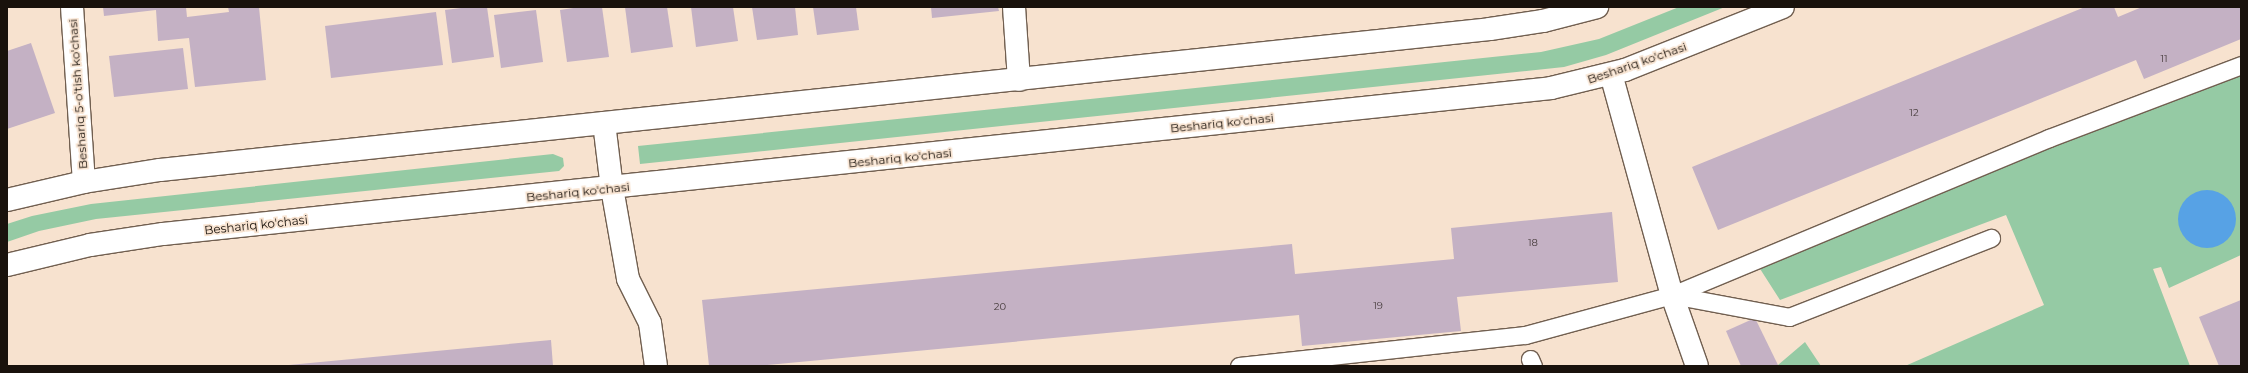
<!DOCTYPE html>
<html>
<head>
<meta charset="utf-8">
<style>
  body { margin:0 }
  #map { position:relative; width:2248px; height:373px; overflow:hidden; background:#f7e2cf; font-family:Montserrat,sans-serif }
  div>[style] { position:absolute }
  .green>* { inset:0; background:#95caa4 }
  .water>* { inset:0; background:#57a2e5 }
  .round { border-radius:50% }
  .building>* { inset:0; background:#c4b1c4 }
  .roads { filter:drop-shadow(1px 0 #715f50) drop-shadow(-1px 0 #715f50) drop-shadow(0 1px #715f50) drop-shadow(0 -1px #715f50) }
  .lane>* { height:17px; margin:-8.5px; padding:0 8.5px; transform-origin:8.5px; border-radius:8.5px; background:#fff }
  .street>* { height:22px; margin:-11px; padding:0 11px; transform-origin:11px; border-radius:11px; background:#fff }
  .secondary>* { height:22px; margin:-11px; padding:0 11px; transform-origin:11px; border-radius:11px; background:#fff }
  span { translate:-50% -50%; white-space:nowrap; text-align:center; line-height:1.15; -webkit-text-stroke:3.5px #f7e2cf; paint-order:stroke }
  .number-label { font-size:10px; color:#443a3a }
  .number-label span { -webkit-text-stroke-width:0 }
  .street-label { font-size:12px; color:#19120c }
  .frame { position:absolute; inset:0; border:8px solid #19120c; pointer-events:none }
</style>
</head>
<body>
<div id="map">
  <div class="green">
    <div style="clip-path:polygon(1679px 7px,1725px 7px,1606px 55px,1564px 67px,640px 164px,638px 146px,1541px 52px,1599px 39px)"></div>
    <div style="clip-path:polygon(2241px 65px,2241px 255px,2169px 288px,2161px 267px,2153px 269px,2190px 366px,1905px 366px,2044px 305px,2006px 215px,1780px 300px,1755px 261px)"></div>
    <div style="clip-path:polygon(553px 154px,563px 158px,564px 166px,559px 171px,96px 219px,39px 231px,7px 242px,7px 224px,32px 216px,91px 204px)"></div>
    <div style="clip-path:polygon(1805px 342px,1821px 366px,1776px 366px,1778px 365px)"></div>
  </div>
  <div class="water">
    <div class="round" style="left:2178px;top:190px;width:58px;height:58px"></div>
  </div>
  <div class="building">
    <div style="clip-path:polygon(103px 7px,186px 7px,187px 17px,229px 12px,228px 7px,259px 7px,266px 80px,195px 87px,189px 38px,158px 41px,156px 10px,104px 16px)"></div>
    <div style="clip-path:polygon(469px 7px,487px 7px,494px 57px,452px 63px,445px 10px)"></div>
    <div style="clip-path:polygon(580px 7px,602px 7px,609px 57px,567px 62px,560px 10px)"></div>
    <div style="clip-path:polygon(625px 7px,667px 7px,673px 47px,631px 53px)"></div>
    <div style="clip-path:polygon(691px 7px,733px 7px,738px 41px,696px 47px)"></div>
    <div style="clip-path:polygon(752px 7px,795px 7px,798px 35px,757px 40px)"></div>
    <div style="clip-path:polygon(813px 7px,856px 7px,859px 30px,817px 35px)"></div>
    <div style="clip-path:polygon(931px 7px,998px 7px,999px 11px,932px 18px)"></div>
    <div style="clip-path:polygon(2085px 7px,2114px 7px,2118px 17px,2142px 7px,2241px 7px,2241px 39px,2144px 79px,2136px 60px,1718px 230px,1692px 167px)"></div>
    <div style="clip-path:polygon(536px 10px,543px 62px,501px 68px,494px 15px)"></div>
    <div style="clip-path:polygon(436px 12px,443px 65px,331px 78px,325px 26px)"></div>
    <div style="clip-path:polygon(31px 43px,55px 113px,7px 129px,7px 51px)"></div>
    <div style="clip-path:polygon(183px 48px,188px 89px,114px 97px,109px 56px)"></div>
    <div style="clip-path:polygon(1612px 212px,1618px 282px,1457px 297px,1461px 331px,1302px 346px,1299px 315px,756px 366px,709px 366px,702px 300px,1292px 244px,1295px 274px,1454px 259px,1451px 228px)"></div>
    <div style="clip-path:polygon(2241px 300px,2241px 366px,2219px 366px,2199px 317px)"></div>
    <div style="clip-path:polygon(1755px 318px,1778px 365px,1741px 366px,1726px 331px)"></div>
    <div style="clip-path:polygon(551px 340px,553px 366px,289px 366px,289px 365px)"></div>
  </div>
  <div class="roads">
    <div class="lane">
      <div style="left:1672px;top:295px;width:119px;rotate:10.6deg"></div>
      <div style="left:1789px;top:317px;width:217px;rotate:-21.4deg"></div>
      <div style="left:1530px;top:359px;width:8px;rotate:67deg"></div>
      <div style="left:1239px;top:366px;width:288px;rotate:-6.2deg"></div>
      <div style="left:1525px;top:335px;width:152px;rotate:-15.2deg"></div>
      <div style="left:1672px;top:295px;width:408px;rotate:-22.6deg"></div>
      <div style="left:2049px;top:138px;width:205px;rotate:-20.8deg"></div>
    </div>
    <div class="street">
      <div style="left:72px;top:7px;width:175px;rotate:86.1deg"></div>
      <div style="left:1014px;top:7px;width:73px;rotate:86.1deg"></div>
      <div style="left:1611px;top:74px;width:229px;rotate:74.6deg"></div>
      <div style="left:1672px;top:295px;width:75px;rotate:70.6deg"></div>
      <div style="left:612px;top:188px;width:92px;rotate:80deg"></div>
      <div style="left:628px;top:279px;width:49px;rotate:63.4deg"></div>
      <div style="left:650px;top:323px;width:43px;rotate:82.1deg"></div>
    </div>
    <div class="secondary">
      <div style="left:604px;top:123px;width:65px;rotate:83deg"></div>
      <div style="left:7px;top:200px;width:79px;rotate:-13.2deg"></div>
      <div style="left:84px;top:182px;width:77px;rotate:-9deg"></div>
      <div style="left:160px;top:170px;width:1337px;rotate:-6.05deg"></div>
      <div style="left:1490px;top:29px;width:54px;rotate:-8.6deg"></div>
      <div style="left:1543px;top:21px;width:56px;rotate:-14.5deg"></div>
      <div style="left:7px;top:265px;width:85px;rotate:-13.5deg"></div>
      <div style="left:90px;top:245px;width:74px;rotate:-8.6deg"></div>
      <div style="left:163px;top:234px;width:1396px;rotate:-6deg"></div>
      <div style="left:1551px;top:88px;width:76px;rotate:-13.7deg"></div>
      <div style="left:1625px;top:70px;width:170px;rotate:-21.7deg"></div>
    </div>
  </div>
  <div class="number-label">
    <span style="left:2164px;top:59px">11</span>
    <span style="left:1914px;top:113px">12</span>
    <span style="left:1533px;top:243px">18</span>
    <span style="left:1378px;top:306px">19</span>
    <span style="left:1000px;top:307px">20</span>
  </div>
  <div class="street-label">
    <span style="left:1637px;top:63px;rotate:-19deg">Beshariq ko'chasi</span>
    <span style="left:78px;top:94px;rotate:-94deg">Beshariq 5-o'tish ko'chasi</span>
    <span style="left:1222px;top:123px;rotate:-6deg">Beshariq ko'chasi</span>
    <span style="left:900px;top:158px;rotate:-6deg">Beshariq ko'chasi</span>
    <span style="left:578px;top:192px;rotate:-6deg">Beshariq ko'chasi</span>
    <span style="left:256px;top:225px;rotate:-6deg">Beshariq ko'chasi</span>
  </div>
  <div class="frame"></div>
</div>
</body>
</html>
